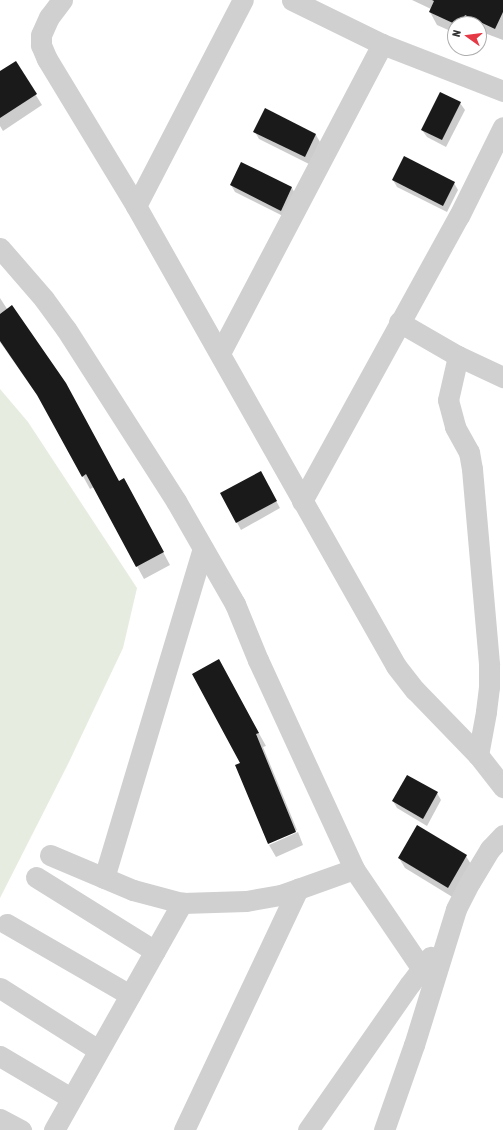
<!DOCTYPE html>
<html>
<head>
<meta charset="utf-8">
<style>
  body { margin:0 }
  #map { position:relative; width:503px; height:1130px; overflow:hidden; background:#fff; font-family:"Asap Condensed",sans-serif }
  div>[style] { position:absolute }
  .green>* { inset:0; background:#e6ecdf }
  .shadow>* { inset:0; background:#0003 }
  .building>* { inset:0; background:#1a1a1a }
  .street>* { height:21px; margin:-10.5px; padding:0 10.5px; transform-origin:10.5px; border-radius:10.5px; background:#d0d0d0 }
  span { translate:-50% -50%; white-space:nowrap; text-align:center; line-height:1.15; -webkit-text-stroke:4px #fff; paint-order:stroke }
  .north { position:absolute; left:447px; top:16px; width:40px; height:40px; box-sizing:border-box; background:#fff; border:1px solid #adadad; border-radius:50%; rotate:284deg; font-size:11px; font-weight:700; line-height:16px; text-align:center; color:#333 }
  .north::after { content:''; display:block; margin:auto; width:14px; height:18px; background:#e63946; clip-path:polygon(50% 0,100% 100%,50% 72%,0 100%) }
</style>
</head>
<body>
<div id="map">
  <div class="green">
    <div style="clip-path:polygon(0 389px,28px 422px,137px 588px,123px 648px,68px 764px,0 898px)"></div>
  </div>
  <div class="shadow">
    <div style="clip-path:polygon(412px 0,503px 0,503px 40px,479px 31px,479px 24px,455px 24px,455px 33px,437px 25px,430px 12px,431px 9px)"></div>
    <div style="clip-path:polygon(15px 62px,42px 105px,3px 131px,0 126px,0 72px)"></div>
    <div style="clip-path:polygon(460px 103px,465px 110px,446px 147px,427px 137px,422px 130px)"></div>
    <div style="clip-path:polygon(255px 132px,316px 135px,320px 142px,309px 164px,259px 139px)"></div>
    <div style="clip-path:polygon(242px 163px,292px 188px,296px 195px,285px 217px,235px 192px,231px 185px)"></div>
    <div style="clip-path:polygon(393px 180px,454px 183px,458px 190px,447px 212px,397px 187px)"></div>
    <div style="clip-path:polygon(0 298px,119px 482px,131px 492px,170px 565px,144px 579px,94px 487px,90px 489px,44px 405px,0 342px)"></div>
    <div style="clip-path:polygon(264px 479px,280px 508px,241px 530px,221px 493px)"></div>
    <div style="clip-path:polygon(226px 674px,266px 746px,263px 747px,297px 830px,269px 843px,242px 764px)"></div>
    <div style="clip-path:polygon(437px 793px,441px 800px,427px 826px,397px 808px,393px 801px)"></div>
    <div style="clip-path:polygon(298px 832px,303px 845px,276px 857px,269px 845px)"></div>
    <div style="clip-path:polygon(466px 856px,472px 866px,454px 898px,405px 868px,399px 858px)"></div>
  </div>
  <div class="building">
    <div style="clip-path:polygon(432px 0,503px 0,503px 12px,495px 29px,465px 15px,461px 24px,455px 24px,429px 12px,434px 1px)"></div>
    <div style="clip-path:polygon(16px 61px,37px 94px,0 118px,0 71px)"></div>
    <div style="clip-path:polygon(440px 92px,461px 102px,442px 140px,421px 130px)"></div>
    <div style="clip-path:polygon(265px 108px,316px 134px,305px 157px,253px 132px)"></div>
    <div style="clip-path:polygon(404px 156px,455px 182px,443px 206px,392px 180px)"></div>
    <div style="clip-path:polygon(241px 162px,292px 187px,281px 211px,230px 185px)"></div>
    <div style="clip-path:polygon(12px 305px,66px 383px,119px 481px,124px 478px,164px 552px,136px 567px,86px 474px,82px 477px,37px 395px,0 341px,0 314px)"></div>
    <div style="clip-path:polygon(261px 471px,277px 501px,236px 523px,220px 493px)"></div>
    <div style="clip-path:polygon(219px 659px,259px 733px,256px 734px,296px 832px,268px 844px,235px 765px,240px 763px,192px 674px)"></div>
    <div style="clip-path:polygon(407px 775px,438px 792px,423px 819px,392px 801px)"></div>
    <div style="clip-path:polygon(417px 825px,467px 855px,448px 888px,398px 858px)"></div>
  </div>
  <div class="street">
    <div style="left:62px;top:0;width:21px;rotate:127deg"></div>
    <div style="left:49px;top:17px;width:20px;rotate:114deg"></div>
    <div style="left:41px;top:35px;width:10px;rotate:90deg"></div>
    <div style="left:41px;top:45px;width:15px;rotate:67deg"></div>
    <div style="left:47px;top:59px;width:172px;rotate:58.8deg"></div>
    <div style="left:136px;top:206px;width:528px;rotate:60.52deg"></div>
    <div style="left:396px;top:666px;width:31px;rotate:52deg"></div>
    <div style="left:415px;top:690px;width:91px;rotate:45.9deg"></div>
    <div style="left:478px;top:755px;width:41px;rotate:52deg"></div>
    <div style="left:292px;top:0;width:100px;rotate:26.1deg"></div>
    <div style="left:382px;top:44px;width:130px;rotate:21.2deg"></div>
    <div style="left:136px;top:206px;width:232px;rotate:-62.6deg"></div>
    <div style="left:0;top:248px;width:67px;rotate:49.2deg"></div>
    <div style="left:44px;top:299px;width:37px;rotate:54deg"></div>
    <div style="left:66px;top:329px;width:204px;rotate:57.4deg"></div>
    <div style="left:176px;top:501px;width:119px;rotate:60.2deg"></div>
    <div style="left:235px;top:604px;width:61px;rotate:67.7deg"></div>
    <div style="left:258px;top:660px;width:230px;rotate:65.3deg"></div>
    <div style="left:354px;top:869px;width:121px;rotate:55.8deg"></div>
    <div style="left:399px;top:322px;width:68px;rotate:30deg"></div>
    <div style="left:458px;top:356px;width:50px;rotate:25deg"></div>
    <div style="left:220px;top:353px;width:349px;rotate:-62.3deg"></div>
    <div style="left:458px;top:356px;width:45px;rotate:102.8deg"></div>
    <div style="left:448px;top:400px;width:28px;rotate:75deg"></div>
    <div style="left:455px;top:427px;width:29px;rotate:61deg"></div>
    <div style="left:469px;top:452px;width:17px;rotate:80deg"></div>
    <div style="left:472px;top:469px;width:196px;rotate:85deg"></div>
    <div style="left:489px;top:664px;width:23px;rotate:90deg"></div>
    <div style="left:489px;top:687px;width:25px;rotate:97deg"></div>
    <div style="left:486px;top:712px;width:44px;rotate:100.5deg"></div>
    <div style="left:302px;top:501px;width:325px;rotate:-61.2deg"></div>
    <div style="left:459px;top:216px;width:99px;rotate:-63.7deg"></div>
    <div style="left:50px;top:855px;width:90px;rotate:22.9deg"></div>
    <div style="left:133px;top:890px;width:51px;rotate:14.9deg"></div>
    <div style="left:182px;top:903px;width:64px;rotate:-1.8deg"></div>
    <div style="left:246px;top:901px;width:36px;rotate:-10deg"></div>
    <div style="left:281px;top:895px;width:77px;rotate:-19.6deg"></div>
    <div style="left:36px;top:877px;width:140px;rotate:31.9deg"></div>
    <div style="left:104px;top:878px;width:344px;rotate:-73.3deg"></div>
    <div style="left:7px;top:924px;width:142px;rotate:30deg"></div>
    <div style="left:0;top:988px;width:116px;rotate:32.3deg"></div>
    <div style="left:0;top:1056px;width:82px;rotate:30.6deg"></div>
    <div style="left:0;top:1119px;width:24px;rotate:28deg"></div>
    <div style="left:54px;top:1130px;width:261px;rotate:-60.6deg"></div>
    <div style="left:184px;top:1130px;width:267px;rotate:-64.7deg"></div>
    <div style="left:308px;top:1130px;width:178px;rotate:-55.1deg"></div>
    <div style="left:410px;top:984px;width:34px;rotate:-53deg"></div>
    <div style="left:384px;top:1130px;width:90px;rotate:-70.6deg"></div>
    <div style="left:414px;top:1045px;width:142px;rotate:-72.8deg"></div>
    <div style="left:456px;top:909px;width:30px;rotate:-63deg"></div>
    <div style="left:470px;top:882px;width:39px;rotate:-59deg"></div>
    <div style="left:490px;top:849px;width:19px;rotate:-47deg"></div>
  </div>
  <div class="north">N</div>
</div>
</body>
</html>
